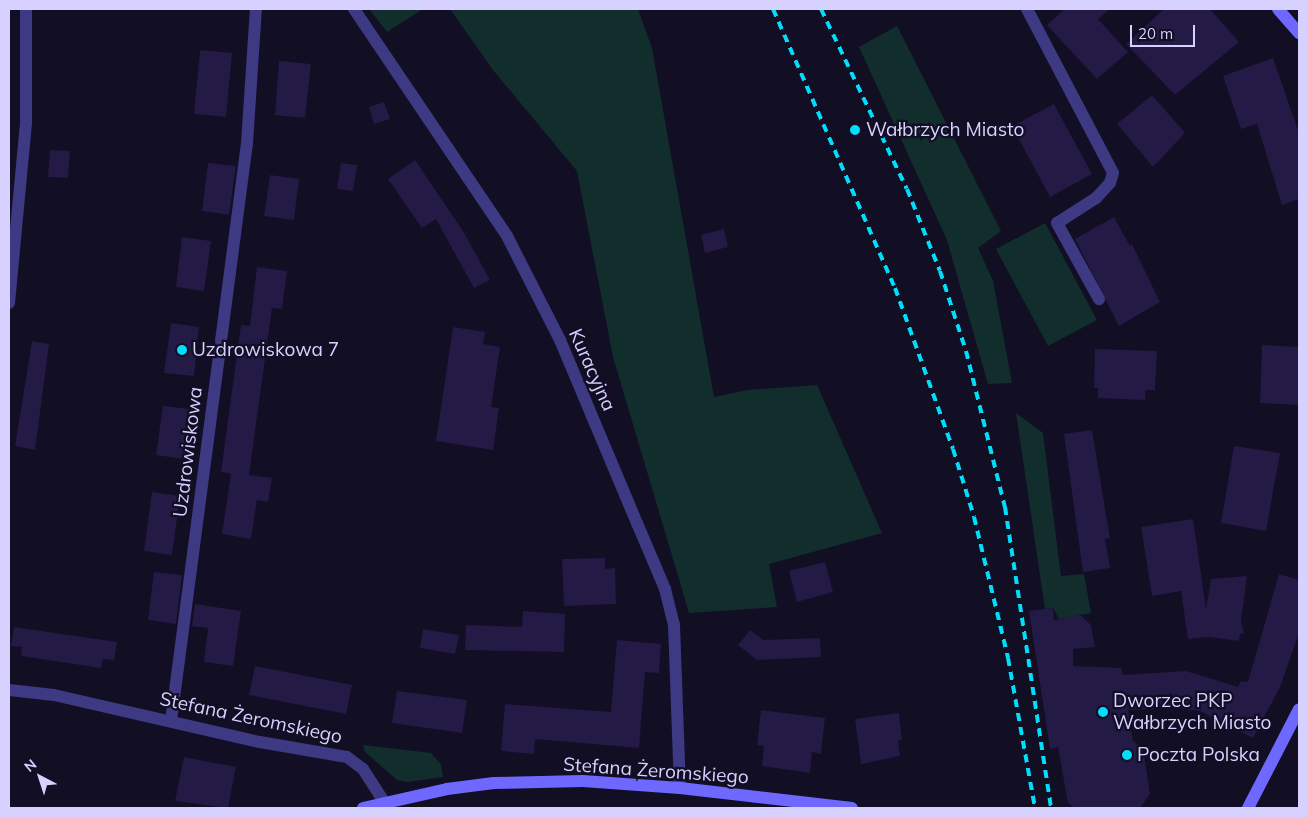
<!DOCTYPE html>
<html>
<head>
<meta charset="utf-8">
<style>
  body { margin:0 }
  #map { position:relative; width:1308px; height:817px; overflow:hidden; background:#120e24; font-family:Mulish,sans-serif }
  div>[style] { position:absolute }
  .green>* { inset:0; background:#112e2d }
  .building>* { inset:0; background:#231a45 }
  .minor>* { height:12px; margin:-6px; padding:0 6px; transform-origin:6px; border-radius:6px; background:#3d3983 }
  .secondary>* { height:12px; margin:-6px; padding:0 6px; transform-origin:6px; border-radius:6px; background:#6e68ff }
  .rail>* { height:4px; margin-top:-2px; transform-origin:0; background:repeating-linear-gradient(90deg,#00defc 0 8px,transparent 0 14px) }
  .dots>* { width:14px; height:14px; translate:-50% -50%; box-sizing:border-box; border:2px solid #120e24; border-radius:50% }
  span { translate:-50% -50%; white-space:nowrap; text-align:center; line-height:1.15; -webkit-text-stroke:4.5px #120e24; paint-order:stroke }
  .poi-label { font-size:19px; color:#d7d1ff }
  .left { translate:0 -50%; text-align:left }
  .street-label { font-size:19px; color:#d7d1ff }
  .frame { position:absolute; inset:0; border:10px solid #d7d1ff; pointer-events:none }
  .north { position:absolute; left:15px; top:752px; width:50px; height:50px; -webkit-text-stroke:4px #120e24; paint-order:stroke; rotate:320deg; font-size:14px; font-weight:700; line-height:20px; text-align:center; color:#d7d1ff }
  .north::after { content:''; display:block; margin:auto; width:18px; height:22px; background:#d7d1ff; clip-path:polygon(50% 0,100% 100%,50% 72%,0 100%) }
  .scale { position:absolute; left:1130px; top:25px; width:65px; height:22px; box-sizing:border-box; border:2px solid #d7d1ff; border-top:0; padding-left:6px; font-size:15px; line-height:18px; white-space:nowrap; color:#d7d1ff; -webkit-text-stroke:4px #120e24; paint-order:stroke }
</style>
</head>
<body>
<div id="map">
  <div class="green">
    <div style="clip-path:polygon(369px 9px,423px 9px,387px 32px)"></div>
    <div style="clip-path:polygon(450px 9px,638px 9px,652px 48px,714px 397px,747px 390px,817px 385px,882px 533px,769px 564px,777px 607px,689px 613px,613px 357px,577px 171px,493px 70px)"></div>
    <div style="clip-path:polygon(897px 26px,1001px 231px,978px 248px,993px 281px,1012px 383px,988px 384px,947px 240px,859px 47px)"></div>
    <div style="clip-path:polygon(1045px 223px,1097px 320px,1048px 346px,996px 249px)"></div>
    <div style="clip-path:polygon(1016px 413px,1043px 433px,1061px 576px,1084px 574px,1091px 613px,1059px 619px,1053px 608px,1045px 609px)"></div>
    <div style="clip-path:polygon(363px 745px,431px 753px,441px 764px,443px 777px,408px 782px,397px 780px,365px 752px)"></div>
  </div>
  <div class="building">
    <div style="clip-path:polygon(1065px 9px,1110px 9px,1098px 19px,1128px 52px,1097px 79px,1047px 25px)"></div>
    <div style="clip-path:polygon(1164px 9px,1210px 9px,1239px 42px,1175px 95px,1126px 44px)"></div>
    <div style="clip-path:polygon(200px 50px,232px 53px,226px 117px,194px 114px)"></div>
    <div style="clip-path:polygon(1273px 58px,1299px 133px,1299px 199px,1282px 205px,1257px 124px,1241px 129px,1223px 76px)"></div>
    <div style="clip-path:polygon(279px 61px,311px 64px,305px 118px,275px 115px)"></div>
    <div style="clip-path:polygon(1152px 95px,1185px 133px,1153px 167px,1117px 124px)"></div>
    <div style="clip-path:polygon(384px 102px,390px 119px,374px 124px,369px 107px)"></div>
    <div style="clip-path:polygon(1054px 104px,1092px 174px,1050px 197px,1012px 126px)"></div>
    <div style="clip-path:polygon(50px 150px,70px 151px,68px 178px,48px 177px)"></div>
    <div style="clip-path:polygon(415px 160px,463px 231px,490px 280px,474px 288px,436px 219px,422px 228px,388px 179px)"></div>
    <div style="clip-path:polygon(208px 163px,236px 166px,229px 215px,202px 211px)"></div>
    <div style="clip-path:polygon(341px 163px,357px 165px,353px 191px,337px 189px)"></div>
    <div style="clip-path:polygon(270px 175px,299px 179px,294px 220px,264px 216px)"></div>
    <div style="clip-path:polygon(1114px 217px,1130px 246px,1132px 244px,1160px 302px,1119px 326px,1075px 239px)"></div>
    <div style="clip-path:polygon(724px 229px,728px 247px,705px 253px,701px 235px)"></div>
    <div style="clip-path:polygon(182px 237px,211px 241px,204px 291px,176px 287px)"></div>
    <div style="clip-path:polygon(257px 267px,287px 271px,282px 309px,272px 308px,249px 475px,272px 478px,268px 502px,257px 500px,251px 539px,222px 534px,231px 474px,221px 472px,241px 325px,250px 326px)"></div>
    <div style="clip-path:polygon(171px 323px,199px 327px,194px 376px,164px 373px)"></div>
    <div style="clip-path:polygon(453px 327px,485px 332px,483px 344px,500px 347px,491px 407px,499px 408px,493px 450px,436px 441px)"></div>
    <div style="clip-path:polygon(32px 341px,49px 344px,35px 450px,15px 446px)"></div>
    <div style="clip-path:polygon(1262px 345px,1299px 347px,1299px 405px,1260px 403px)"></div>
    <div style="clip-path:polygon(1095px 349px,1157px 351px,1155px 390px,1145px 390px,1145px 400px,1098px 398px,1098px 388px,1094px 388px)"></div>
    <div style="clip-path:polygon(163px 406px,190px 409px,184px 459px,156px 455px)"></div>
    <div style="clip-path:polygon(1092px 430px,1110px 538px,1105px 539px,1110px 568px,1083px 572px,1064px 434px)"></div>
    <div style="clip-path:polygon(1234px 446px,1280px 453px,1266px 531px,1221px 523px)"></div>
    <div style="clip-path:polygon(152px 492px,180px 496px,172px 555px,144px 551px)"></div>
    <div style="clip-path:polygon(1193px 519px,1206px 609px,1211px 579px,1247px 576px,1241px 621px,1244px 634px,1240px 634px,1239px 641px,1209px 637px,1188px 639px,1181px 591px,1152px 596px,1141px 527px)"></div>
    <div style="clip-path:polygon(605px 558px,605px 569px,615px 568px,616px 604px,564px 606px,562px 559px)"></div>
    <div style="clip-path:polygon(825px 562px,833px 592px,797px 602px,789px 571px)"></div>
    <div style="clip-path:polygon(154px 572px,182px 575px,176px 624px,148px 620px)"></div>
    <div style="clip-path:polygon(1279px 574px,1299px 580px,1299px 633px,1280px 687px,1253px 738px,1200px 711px,1175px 708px,1128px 710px,1133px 741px,1143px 748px,1150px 794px,1140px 808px,1074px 808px,1068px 803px,1058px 747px,1050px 749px,1029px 611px,1053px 608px,1054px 620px,1080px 615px,1091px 625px,1095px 647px,1073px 649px,1073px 666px,1121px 668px,1123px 675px,1186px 671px,1238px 687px,1241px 681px,1248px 682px)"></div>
    <div style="clip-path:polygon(195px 604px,241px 611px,233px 666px,204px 662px,208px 628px,192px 626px)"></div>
    <div style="clip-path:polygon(523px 611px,565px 614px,564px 652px,465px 650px,466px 625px,522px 627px)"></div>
    <div style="clip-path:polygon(14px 627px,117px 642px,114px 660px,103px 659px,101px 668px,21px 656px,22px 647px,11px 646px)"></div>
    <div style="clip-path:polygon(423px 629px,459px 635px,455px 654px,420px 648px)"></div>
    <div style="clip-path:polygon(750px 630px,763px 640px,820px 638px,821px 657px,757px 660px,738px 645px)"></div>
    <div style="clip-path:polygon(617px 640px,661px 644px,659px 673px,645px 672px,639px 748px,535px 739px,534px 754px,501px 751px,505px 704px,611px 712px)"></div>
    <div style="clip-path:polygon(255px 666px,352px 685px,346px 714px,249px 695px)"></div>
    <div style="clip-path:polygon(397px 691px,467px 700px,462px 733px,392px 723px)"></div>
    <div style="clip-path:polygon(761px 710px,825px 718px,821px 754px,812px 752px,810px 773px,762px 766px,764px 746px,757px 745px)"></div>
    <div style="clip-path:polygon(899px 713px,902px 740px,898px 740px,900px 756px,861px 764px,855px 719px)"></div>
    <div style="clip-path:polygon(184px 757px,236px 767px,228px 808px,175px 801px)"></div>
  </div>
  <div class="minor">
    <div style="left:354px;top:9px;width:274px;rotate:56deg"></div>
    <div style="left:507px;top:236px;width:117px;rotate:63deg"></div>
    <div style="left:560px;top:340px;width:199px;rotate:67.2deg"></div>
    <div style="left:637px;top:523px;width:72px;rotate:67deg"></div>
    <div style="left:665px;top:589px;width:37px;rotate:76deg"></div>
    <div style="left:674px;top:625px;width:163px;rotate:87.9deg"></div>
    <div style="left:1027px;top:9px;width:185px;rotate:62.3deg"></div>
    <div style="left:1113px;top:173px;width:10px;rotate:107deg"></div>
    <div style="left:1110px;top:183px;width:21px;rotate:133deg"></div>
    <div style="left:1096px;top:198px;width:46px;rotate:147.3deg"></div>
    <div style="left:1057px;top:223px;width:87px;rotate:61.1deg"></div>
    <div style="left:9px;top:303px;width:181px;rotate:-84.6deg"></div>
    <div style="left:26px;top:123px;width:114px;rotate:-90deg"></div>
    <div style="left:9px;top:690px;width:45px;rotate:6.3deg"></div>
    <div style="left:54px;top:695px;width:211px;rotate:12.9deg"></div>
    <div style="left:260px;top:742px;width:88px;rotate:9.8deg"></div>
    <div style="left:347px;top:757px;width:20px;rotate:37deg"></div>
    <div style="left:363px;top:769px;width:46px;rotate:57.3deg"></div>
    <div style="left:171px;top:721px;width:583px;rotate:-82.51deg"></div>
    <div style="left:247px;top:143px;width:134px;rotate:-86.2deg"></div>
  </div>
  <div class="secondary">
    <div style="left:1278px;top:9px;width:32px;rotate:49deg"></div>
    <div style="left:363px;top:808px;width:86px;rotate:-12.7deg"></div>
    <div style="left:447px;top:789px;width:47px;rotate:-7.3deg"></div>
    <div style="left:494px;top:783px;width:89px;rotate:-1.3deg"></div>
    <div style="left:583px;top:781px;width:97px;rotate:4.1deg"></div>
    <div style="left:680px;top:788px;width:173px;rotate:6.6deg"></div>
    <div style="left:1248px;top:808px;width:111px;rotate:-62.7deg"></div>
  </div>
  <div class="rail">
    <div style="left:773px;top:9px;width:305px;rotate:66.4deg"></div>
    <div style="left:895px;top:288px;width:171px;rotate:70.2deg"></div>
    <div style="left:953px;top:449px;width:71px;rotate:72.8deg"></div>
    <div style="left:974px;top:517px;width:145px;rotate:76.4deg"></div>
    <div style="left:1008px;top:658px;width:152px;rotate:79.8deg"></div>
    <div style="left:821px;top:9px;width:199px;rotate:64.5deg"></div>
    <div style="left:907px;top:189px;width:88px;rotate:68.1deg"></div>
    <div style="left:940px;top:271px;width:84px;rotate:72deg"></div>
    <div style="left:966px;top:351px;width:161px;rotate:76deg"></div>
    <div style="left:1005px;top:507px;width:304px;rotate:81.3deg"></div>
  </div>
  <div class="dots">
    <div style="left:855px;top:130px;background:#00defc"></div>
    <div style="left:182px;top:350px;background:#00defc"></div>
    <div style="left:1103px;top:712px;background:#00defc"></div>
    <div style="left:1127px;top:755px;background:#00defc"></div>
  </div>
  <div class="poi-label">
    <span class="left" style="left:866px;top:130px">Wałbrzych Miasto</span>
    <span class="left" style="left:192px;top:350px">Uzdrowiskowa 7</span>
    <span class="left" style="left:1113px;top:712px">Dworzec PKP<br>Wałbrzych Miasto</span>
    <span class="left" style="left:1137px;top:755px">Poczta Polska</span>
  </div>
  <div class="street-label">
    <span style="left:592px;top:370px;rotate:66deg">Kuracyjna</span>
    <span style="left:188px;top:452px;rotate:-83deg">Uzdrowiskowa</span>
    <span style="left:251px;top:718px;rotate:12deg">Stefana Żeromskiego</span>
    <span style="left:656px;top:771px;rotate:4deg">Stefana Żeromskiego</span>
  </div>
  <div class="frame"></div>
  <div class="north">N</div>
  <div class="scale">20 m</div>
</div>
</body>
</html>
